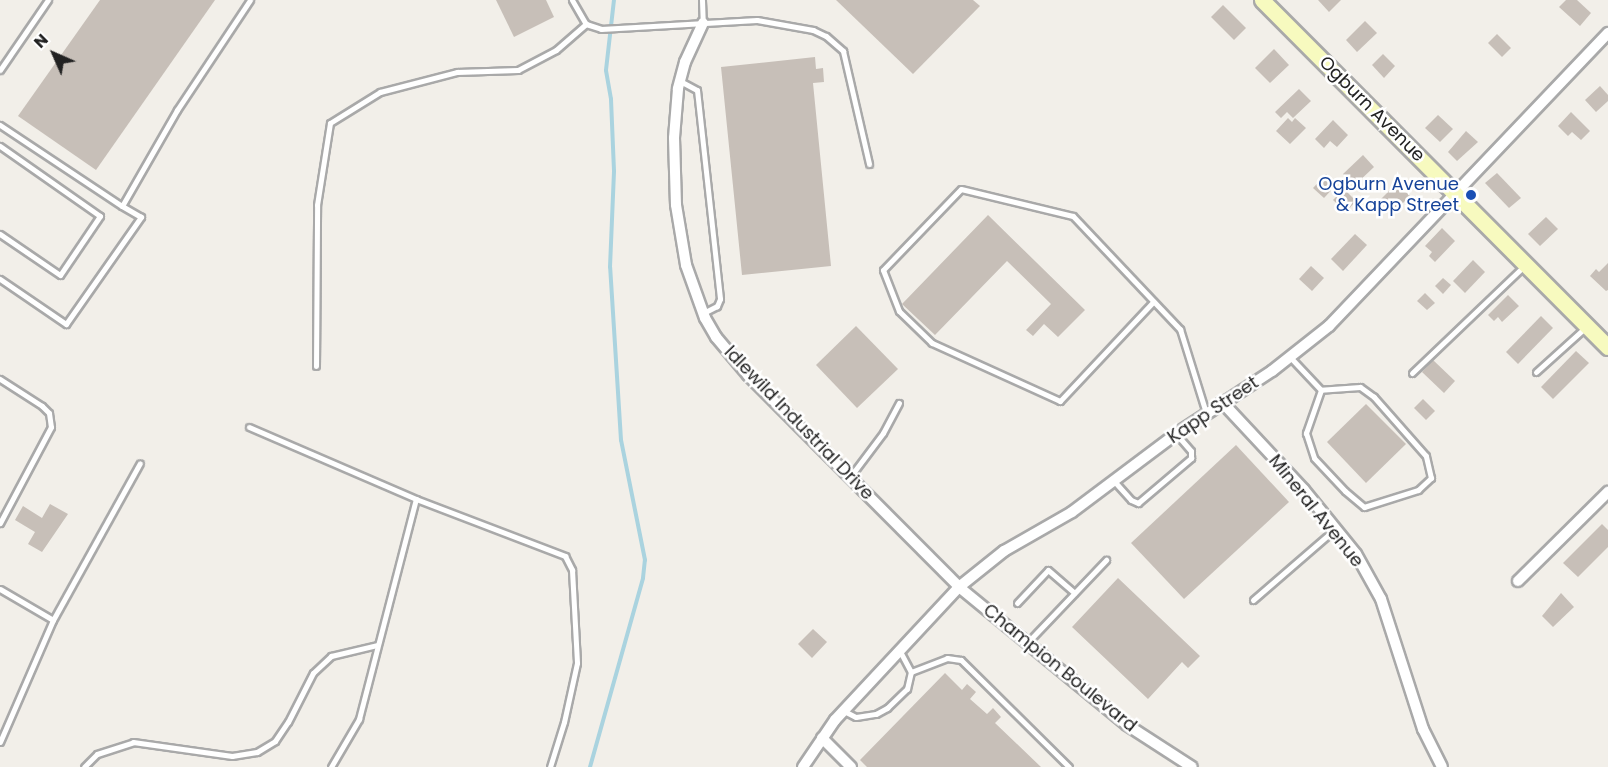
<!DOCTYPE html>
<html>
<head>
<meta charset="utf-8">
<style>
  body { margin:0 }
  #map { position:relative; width:1608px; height:767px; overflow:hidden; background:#f2efe9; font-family:Poppins,sans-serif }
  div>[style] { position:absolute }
  .stream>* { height:4px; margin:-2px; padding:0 2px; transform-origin:2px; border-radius:2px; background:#aad3df }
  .building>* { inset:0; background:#c7bfb8 }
  .roads { filter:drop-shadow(2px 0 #a9a9a9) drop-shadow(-2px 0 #a9a9a9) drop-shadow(0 2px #a9a9a9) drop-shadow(0 -2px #a9a9a9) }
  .lane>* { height:5px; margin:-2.5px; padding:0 2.5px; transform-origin:2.5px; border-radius:2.5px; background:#fff }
  .street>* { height:10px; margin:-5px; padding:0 5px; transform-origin:5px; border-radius:5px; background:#fff }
  .secondary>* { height:15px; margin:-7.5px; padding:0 7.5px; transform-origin:7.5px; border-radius:7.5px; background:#f7fabf }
  .dots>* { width:16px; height:16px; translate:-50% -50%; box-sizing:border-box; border:3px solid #fff; border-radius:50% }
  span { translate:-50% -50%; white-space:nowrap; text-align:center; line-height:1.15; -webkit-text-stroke:5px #fff; paint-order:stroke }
  .street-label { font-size:18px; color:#222 }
  .transit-label { font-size:18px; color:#164399 }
  .right { translate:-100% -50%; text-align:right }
  .north { position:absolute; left:24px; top:24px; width:60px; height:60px; -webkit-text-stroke:4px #fff; paint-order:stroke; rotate:315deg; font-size:16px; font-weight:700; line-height:24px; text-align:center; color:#222 }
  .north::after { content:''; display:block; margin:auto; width:21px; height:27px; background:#222; clip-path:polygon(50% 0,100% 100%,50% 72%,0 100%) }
</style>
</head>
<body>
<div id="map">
  <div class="stream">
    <div style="left:590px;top:767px;width:196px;rotate:-74.3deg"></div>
    <div style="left:643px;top:578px;width:18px;rotate:-84deg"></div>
    <div style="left:645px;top:560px;width:122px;rotate:-101.3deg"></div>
    <div style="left:621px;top:440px;width:173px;rotate:-93.6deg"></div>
    <div style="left:610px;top:267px;width:96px;rotate:-87.6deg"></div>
    <div style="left:614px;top:171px;width:72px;rotate:-92.4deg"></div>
    <div style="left:611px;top:99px;width:29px;rotate:-100deg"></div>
    <div style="left:606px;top:70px;width:70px;rotate:-83.5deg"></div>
  </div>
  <div class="building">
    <div style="clip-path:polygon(100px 0,215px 0,96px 170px,18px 116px)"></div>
    <div style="clip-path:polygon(496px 0,546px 0,554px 17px,514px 37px)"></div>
    <div style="clip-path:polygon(836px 0,973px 0,980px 6px,913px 74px)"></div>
    <div style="clip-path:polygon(1318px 0,1341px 0,1329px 12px)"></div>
    <div style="clip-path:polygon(1566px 0,1577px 0,1591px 13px,1580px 26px,1559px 7px)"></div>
    <div style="clip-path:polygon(1223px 5px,1246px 28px,1234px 40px,1211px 17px)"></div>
    <div style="clip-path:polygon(1365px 21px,1377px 33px,1357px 52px,1346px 40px)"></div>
    <div style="clip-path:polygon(1497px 34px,1511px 48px,1502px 57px,1488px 43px)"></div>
    <div style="clip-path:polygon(1274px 49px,1289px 65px,1270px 83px,1255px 68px)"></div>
    <div style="clip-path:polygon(1383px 54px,1395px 66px,1384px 78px,1372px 65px)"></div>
    <div style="clip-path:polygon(815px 57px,816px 69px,823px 68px,824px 82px,813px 83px,831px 266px,742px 275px,721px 67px)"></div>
    <div style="clip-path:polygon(1600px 86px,1608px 95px,1608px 101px,1596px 112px,1585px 100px)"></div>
    <div style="clip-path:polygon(1299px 89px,1311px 101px,1293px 118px,1287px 112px,1281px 118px,1275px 112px)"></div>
    <div style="clip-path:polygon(1571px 112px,1590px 131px,1581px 140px,1572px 132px,1568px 136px,1558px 126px)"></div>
    <div style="clip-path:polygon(1438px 115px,1453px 129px,1440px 142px,1425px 128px)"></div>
    <div style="clip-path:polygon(1288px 118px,1292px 122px,1295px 118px,1306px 128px,1290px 144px,1276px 131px)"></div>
    <div style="clip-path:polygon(1333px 120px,1348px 135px,1337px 147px,1330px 141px,1324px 148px,1315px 139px)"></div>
    <div style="clip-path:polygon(1466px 131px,1478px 142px,1457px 161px,1448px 152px)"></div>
    <div style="clip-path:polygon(1363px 155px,1374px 167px,1354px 186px,1343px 174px)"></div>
    <div style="clip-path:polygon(1497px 173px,1521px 198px,1509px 208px,1485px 183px)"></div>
    <div style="clip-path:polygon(1326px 174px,1337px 184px,1324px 198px,1313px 188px)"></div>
    <div style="clip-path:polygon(1397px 183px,1410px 196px,1393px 213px,1380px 200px)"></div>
    <div style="clip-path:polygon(1344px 189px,1356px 201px,1346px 212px,1333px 200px)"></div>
    <div style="clip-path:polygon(988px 215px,1085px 310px,1058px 337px,1044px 324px,1033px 336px,1026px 330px,1051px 304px,1007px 261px,935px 335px,902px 304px)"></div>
    <div style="clip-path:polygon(1546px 217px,1558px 229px,1540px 246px,1528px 234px)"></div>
    <div style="clip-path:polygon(1442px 228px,1455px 241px,1435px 262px,1429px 256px,1432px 252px,1425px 246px)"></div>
    <div style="clip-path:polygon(1355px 234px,1367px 245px,1343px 271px,1331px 259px)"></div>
    <div style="clip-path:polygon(1473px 260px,1485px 272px,1465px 293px,1453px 281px)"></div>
    <div style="clip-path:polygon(1608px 263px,1608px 290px,1606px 291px,1590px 276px,1596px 269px,1599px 272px)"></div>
    <div style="clip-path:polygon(1311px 266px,1324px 278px,1312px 291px,1299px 279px)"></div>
    <div style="clip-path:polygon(1443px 278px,1451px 285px,1443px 294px,1435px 286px)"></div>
    <div style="clip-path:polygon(1425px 293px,1435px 303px,1427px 310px,1417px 301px)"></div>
    <div style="clip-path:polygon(1508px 295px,1519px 306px,1502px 322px,1498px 317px,1494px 321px,1488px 315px)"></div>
    <div style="clip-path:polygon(1541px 316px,1553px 328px,1518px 364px,1506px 352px)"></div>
    <div style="clip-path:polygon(856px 326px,898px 369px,857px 408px,816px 365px)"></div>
    <div style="clip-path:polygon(1576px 351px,1589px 363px,1553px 399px,1541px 387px)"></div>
    <div style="clip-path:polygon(1433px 360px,1455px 381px,1444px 393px,1422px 372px)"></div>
    <div style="clip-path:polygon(1423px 399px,1435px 411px,1426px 420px,1414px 408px)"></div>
    <div style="clip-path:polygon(1366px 404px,1406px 444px,1366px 483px,1327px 442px)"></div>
    <div style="clip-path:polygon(1236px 445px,1289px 502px,1184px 599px,1131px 543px)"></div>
    <div style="clip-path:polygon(50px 504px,68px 514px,42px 552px,28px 544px,35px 532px,15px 520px,23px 506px,42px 518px)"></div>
    <div style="clip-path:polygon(1602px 524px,1608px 530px,1608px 547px,1578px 577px,1563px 563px)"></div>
    <div style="clip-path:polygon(1118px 578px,1200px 656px,1188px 668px,1182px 662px,1148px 699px,1072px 627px)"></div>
    <div style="clip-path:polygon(1561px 593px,1574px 607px,1553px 627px,1542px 616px)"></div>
    <div style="clip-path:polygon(813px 629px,827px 642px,812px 658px,798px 644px)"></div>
    <div style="clip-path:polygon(945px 673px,962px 690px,967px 684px,976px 692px,970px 699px,987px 714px,993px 708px,1001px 717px,995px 723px,1041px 767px,867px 767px,860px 760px)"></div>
  </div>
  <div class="roads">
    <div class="lane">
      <div style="left:572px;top:0;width:28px;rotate:60deg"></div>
      <div style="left:586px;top:24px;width:16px;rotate:18deg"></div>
      <div style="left:601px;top:29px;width:156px;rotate:-3.3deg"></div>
      <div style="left:757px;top:20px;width:57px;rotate:10.1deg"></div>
      <div style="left:813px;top:30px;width:14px;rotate:25deg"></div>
      <div style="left:826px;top:36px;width:23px;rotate:41deg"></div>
      <div style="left:843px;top:51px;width:116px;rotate:77deg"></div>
      <div style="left:702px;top:0;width:23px;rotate:88deg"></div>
      <div style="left:0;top:70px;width:85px;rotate:-55.6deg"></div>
      <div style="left:680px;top:81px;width:19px;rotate:28deg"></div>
      <div style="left:697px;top:90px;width:210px;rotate:83.7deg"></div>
      <div style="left:720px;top:299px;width:8px;rotate:113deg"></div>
      <div style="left:717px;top:306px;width:16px;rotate:153deg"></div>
      <div style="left:0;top:125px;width:146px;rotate:33.6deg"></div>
      <div style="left:122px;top:206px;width:111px;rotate:-60.2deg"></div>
      <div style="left:177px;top:110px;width:132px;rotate:-56.4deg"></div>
      <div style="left:0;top:146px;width:122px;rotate:35deg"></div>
      <div style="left:100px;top:216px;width:71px;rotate:124.1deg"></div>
      <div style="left:60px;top:275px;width:73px;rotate:-145.7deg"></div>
      <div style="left:0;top:279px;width:80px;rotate:34.3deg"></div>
      <div style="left:66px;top:324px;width:131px;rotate:-55deg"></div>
      <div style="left:141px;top:217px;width:22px;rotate:-150deg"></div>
      <div style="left:1153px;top:302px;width:136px;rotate:133.2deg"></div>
      <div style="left:1060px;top:401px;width:141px;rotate:-155.6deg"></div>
      <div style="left:932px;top:343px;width:46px;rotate:-135.9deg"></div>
      <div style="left:899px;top:311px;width:44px;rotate:-111.3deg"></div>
      <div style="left:883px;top:270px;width:112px;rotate:-46.1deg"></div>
      <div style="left:961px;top:189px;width:115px;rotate:13.6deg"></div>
      <div style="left:1073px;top:216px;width:156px;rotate:46.6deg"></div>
      <div style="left:1180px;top:329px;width:88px;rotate:72.8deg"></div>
      <div style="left:1290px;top:357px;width:45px;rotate:46.8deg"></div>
      <div style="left:1321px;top:390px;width:46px;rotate:109.2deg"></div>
      <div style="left:1306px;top:433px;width:26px;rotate:72deg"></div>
      <div style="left:1314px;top:458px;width:45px;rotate:46.8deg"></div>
      <div style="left:1345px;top:491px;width:25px;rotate:40deg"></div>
      <div style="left:1364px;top:507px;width:57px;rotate:-17.5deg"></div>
      <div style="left:1418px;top:490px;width:18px;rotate:-43deg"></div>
      <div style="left:1431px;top:478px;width:23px;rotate:-103deg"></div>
      <div style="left:1426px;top:456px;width:79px;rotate:-131.4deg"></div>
      <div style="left:1374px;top:397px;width:17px;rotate:-144deg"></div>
      <div style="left:1360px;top:387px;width:39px;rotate:176deg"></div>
      <div style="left:316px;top:366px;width:161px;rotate:-89.6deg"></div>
      <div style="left:317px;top:205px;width:83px;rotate:-81deg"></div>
      <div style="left:330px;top:123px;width:59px;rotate:-31.8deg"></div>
      <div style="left:380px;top:92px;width:80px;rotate:-14.6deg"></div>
      <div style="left:457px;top:72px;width:61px;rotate:-1.9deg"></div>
      <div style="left:518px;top:70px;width:43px;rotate:-27.8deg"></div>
      <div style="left:556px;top:50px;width:40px;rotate:-41deg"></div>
      <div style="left:1536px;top:372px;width:67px;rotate:-42deg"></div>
      <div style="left:1412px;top:373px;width:156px;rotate:-43.7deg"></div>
      <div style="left:0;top:379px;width:50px;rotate:32.7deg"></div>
      <div style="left:42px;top:406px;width:10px;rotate:45deg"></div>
      <div style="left:49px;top:413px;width:14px;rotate:82deg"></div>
      <div style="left:51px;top:427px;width:109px;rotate:118deg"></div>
      <div style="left:249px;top:427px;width:182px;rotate:23.3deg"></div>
      <div style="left:850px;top:477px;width:55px;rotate:-53.1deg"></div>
      <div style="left:883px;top:433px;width:34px;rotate:-62deg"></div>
      <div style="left:1114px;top:481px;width:25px;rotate:48deg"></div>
      <div style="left:1131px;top:500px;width:8px;rotate:23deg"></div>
      <div style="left:1138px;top:503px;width:70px;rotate:-40.3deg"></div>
      <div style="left:1191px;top:458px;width:7px;rotate:-90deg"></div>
      <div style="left:1191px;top:451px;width:23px;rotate:-131deg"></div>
      <div style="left:0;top:589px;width:61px;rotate:30.3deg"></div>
      <div style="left:53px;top:620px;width:133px;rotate:113.5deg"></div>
      <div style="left:1253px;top:600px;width:108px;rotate:-40.9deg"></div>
      <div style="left:1017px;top:603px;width:45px;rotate:-46.8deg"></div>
      <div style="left:1048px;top:570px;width:35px;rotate:41deg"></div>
      <div style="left:53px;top:620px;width:179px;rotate:-61deg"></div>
      <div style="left:1027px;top:643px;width:115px;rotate:-46.4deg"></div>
      <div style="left:911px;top:672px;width:39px;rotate:-21deg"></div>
      <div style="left:947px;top:658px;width:14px;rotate:8deg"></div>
      <div style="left:961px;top:660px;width:152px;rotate:44.7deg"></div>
      <div style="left:844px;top:711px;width:13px;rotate:27deg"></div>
      <div style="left:856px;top:717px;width:20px;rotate:-9deg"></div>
      <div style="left:876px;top:714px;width:13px;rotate:-29deg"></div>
      <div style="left:887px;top:708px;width:28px;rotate:-44deg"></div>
      <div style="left:907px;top:689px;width:17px;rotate:-77deg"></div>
      <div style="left:911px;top:672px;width:24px;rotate:-118deg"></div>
      <div style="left:84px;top:767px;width:18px;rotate:-45deg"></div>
      <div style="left:97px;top:754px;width:38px;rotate:-18deg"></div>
      <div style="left:133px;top:742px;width:100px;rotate:8deg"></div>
      <div style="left:232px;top:756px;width:25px;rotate:-9deg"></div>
      <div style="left:257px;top:752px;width:21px;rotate:-31deg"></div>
      <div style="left:275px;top:741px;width:23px;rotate:-56deg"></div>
      <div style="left:288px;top:722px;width:55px;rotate:-63deg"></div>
      <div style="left:313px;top:673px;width:25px;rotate:-43deg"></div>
      <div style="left:331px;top:656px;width:47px;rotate:-13.4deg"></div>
      <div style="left:331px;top:767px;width:56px;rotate:-59.7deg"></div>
      <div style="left:359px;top:719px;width:227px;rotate:-75.5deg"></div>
      <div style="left:416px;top:499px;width:160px;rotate:20.9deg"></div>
      <div style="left:565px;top:556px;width:16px;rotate:63deg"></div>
      <div style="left:572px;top:570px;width:93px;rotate:86.9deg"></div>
      <div style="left:577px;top:663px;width:60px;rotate:102.4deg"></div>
      <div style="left:564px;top:722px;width:47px;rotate:107.3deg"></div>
    </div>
    <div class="street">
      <div style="left:703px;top:23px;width:43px;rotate:114.8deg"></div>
      <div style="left:685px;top:62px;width:28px;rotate:105deg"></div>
      <div style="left:678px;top:89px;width:49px;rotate:94.7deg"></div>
      <div style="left:674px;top:138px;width:67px;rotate:88.3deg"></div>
      <div style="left:676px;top:205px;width:61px;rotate:80.5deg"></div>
      <div style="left:686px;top:265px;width:56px;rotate:70.3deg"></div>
      <div style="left:705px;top:318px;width:22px;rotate:60deg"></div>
      <div style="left:716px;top:337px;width:50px;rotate:49.9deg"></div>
      <div style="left:748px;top:375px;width:299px;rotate:45.1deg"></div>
      <div style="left:959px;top:587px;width:217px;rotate:39.4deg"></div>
      <div style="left:1127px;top:725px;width:77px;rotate:32.9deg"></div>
      <div style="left:1222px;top:402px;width:120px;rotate:47deg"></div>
      <div style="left:1304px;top:490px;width:82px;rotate:50.9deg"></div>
      <div style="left:1356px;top:554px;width:51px;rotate:60.9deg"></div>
      <div style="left:1381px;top:599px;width:137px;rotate:72.1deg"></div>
      <div style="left:1423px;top:729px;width:42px;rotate:63.4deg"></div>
      <div style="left:1518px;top:581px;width:127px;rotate:-44.7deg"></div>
      <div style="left:822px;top:738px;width:41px;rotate:45deg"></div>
      <div style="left:803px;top:767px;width:57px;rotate:-55.8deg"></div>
      <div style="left:835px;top:720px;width:182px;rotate:-47deg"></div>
      <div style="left:959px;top:587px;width:58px;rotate:-38.7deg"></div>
      <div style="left:1004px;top:551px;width:78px;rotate:-29.8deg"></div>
      <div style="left:1072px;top:512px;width:130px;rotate:-36.9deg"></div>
      <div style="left:1176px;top:434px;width:115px;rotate:-33.3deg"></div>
      <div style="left:1272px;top:371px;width:73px;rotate:-38.3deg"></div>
      <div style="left:1329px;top:326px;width:405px;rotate:-46.4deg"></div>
    </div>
    <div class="secondary">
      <div style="left:1262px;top:0;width:490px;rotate:45.1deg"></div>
    </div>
  </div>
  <div class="dots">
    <div style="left:1471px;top:195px;background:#1a4fb4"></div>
  </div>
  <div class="street-label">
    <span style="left:1372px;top:109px;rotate:45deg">Ogburn Avenue</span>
    <span style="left:1213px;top:410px;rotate:-34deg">Kapp Street</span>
    <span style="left:799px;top:423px;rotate:46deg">Idlewild Industrial Drive</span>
    <span style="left:1316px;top:511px;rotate:51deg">Mineral Avenue</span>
    <span style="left:1060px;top:668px;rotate:39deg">Champion Boulevard</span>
  </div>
  <div class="transit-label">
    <span class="right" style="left:1459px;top:195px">Ogburn Avenue<br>&amp; Kapp Street</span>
  </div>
  <div class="north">N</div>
</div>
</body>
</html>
